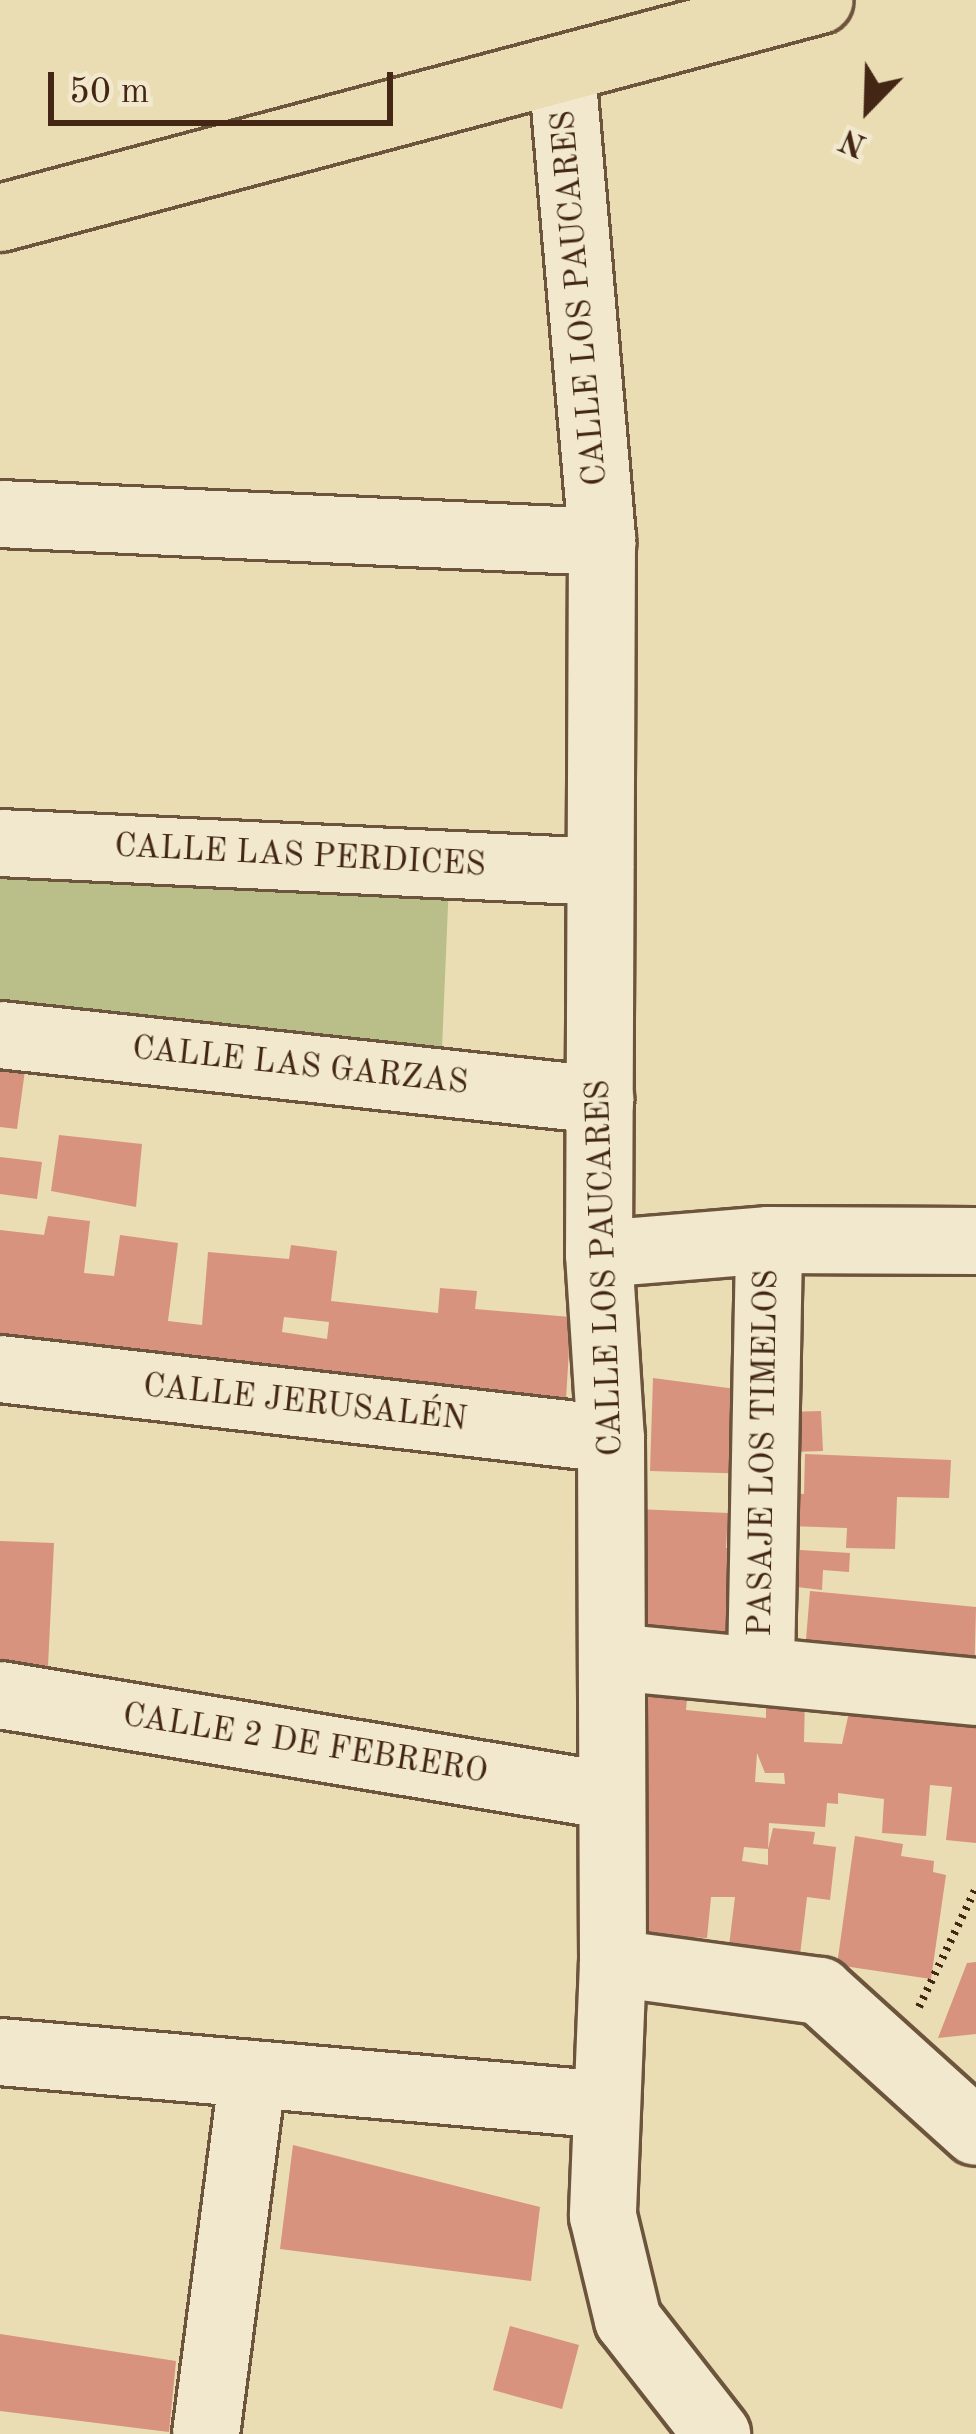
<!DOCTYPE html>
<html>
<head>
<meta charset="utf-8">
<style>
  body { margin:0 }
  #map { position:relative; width:976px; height:2434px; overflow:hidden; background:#eadcb3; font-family:"Old Standard TT",serif }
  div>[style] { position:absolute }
  .green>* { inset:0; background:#babf8a }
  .building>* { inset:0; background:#d7937e }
  .path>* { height:8px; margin-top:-4px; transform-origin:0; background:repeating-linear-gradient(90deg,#432614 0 3px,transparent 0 9px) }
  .roads { filter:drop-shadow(3px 0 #6d543c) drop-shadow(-3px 0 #6d543c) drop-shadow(0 3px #6d543c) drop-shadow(0 -3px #6d543c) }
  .minor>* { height:66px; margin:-33px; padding:0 33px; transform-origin:33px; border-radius:33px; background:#f1e8ce }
  .major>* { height:66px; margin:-33px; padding:0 33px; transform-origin:33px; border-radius:33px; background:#eadcb3 }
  span { translate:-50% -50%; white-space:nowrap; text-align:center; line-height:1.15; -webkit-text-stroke:12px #f1e8ce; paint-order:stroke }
  .street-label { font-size:33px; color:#432614 }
  .north { position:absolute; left:808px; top:48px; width:120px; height:120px; -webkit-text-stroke:9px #f1e8ce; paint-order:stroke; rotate:203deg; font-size:33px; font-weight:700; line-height:48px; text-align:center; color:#432614 }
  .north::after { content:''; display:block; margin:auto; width:42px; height:54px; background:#432614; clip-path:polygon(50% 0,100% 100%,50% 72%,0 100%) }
  .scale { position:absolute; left:48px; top:72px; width:345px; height:54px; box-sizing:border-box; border:6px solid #432614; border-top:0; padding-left:15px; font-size:36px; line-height:42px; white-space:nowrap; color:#432614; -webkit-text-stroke:9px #f1e8ce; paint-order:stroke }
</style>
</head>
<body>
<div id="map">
  <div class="green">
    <div style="clip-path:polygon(0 853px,449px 882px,441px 1072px,0 1025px)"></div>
  </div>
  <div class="building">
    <div style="clip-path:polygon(0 1044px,28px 1048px,17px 1129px,0 1127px)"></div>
    <div style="clip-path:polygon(59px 1135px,142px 1144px,136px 1207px,51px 1191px)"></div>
    <div style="clip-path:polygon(0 1157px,42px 1162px,37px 1199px,0 1194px)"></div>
    <div style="clip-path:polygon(evenodd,48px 1216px,90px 1221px,84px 1273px,114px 1276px,120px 1235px,178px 1243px,168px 1321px,202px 1325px,208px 1252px,289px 1259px,291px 1245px,337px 1251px,331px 1301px,438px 1313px,440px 1288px,477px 1291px,475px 1309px,571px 1317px,565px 1416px,0 1346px,0 1230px,44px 1235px,48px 1216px,284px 1317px,329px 1322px,327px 1339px,282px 1332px,284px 1317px)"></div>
    <div style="clip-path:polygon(653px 1378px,751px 1391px,758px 1474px,650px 1471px)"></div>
    <div style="clip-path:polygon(821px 1411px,823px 1451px,790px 1452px,789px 1412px)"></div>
    <div style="clip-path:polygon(805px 1454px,951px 1460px,949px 1498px,897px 1497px,895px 1549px,846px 1548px,847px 1528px,789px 1526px,789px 1493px,804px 1494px)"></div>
    <div style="clip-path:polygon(636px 1509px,728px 1513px,726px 1548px,748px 1549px,728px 1648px,630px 1643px)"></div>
    <div style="clip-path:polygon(0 1541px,54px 1543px,48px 1666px,0 1663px)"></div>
    <div style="clip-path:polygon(800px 1550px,850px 1553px,849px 1572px,823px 1570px,822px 1590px,797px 1587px)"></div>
    <div style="clip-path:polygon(810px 1591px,976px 1607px,974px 1682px,804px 1664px)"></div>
    <div style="clip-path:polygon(evenodd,639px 1683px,658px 1697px,687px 1699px,686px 1710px,766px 1718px,766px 1697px,805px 1697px,804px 1742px,842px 1744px,851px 1703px,976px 1722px,976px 1843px,946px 1840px,952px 1787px,930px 1785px,926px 1836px,882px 1833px,884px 1799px,838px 1793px,838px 1804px,827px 1803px,825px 1827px,769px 1823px,768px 1849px,773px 1828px,815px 1832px,813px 1844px,836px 1847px,830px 1900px,807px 1897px,800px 1955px,729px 1946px,735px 1897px,711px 1897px,707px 1938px,635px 1934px,639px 1683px,757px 1753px,765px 1773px,784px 1773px,785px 1784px,755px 1782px,757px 1753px,639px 1683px,744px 1847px,768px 1849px,768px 1865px,742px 1861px,744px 1847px)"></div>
    <div style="clip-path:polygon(855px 1836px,903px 1844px,901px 1856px,934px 1861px,933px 1872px,946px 1875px,931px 1979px,837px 1965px)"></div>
    <div style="clip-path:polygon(976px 1962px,976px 2034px,938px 2038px,967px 1963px)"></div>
    <div style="clip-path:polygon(293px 2145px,540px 2207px,531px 2281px,280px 2249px)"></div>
    <div style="clip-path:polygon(510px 2326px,579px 2345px,562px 2409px,493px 2390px)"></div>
    <div style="clip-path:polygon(0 2334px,176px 2361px,169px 2432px,0 2411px)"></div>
  </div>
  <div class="path">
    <div style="left:919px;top:2007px;width:132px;rotate:-64.4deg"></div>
  </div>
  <div class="roads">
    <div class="minor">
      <div style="left:562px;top:71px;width:473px;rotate:85.1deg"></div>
      <div style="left:602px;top:542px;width:712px;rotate:90.24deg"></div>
      <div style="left:599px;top:1254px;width:185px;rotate:86.3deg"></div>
      <div style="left:611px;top:1439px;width:524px;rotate:89.78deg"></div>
      <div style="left:613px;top:1963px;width:253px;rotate:92.3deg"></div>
      <div style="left:603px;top:2216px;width:107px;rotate:76.5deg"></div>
      <div style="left:628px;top:2320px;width:145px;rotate:52deg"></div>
      <div style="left:0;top:514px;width:603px;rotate:2.66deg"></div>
      <div style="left:0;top:843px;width:601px;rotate:2.77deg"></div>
      <div style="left:0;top:1035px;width:604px;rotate:6.18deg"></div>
      <div style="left:599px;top:1254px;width:171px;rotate:-4.7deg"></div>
      <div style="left:769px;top:1240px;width:207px;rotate:0.3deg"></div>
      <div style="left:0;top:1369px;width:615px;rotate:6.54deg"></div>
      <div style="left:613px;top:1657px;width:365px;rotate:5.5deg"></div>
      <div style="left:761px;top:1666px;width:426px;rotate:-88.9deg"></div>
      <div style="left:0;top:1695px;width:619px;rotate:9.39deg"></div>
      <div style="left:613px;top:1963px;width:209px;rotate:7.7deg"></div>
      <div style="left:820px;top:1991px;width:210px;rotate:42.1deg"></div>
      <div style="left:0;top:2052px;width:609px;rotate:4.99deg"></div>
      <div style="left:206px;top:2434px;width:363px;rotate:-82.6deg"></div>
    </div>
    <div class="major">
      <div style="left:0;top:218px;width:848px;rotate:-14.89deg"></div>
    </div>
  </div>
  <div class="street-label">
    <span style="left:581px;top:298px;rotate:-95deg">CALLE LOS PAUCARES</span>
    <span style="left:300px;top:857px;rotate:3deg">CALLE LAS PERDICES</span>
    <span style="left:300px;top:1067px;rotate:6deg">CALLE LAS GARZAS</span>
    <span style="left:606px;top:1268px;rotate:-92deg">CALLE LOS PAUCARES</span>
    <span style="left:305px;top:1404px;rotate:6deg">CALLE JERUSALÉN</span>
    <span style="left:765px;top:1453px;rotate:-89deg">PASAJE LOS TIMELOS</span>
    <span style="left:305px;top:1745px;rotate:9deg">CALLE 2 DE FEBRERO</span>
  </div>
  <div class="north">N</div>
  <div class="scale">50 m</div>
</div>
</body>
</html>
